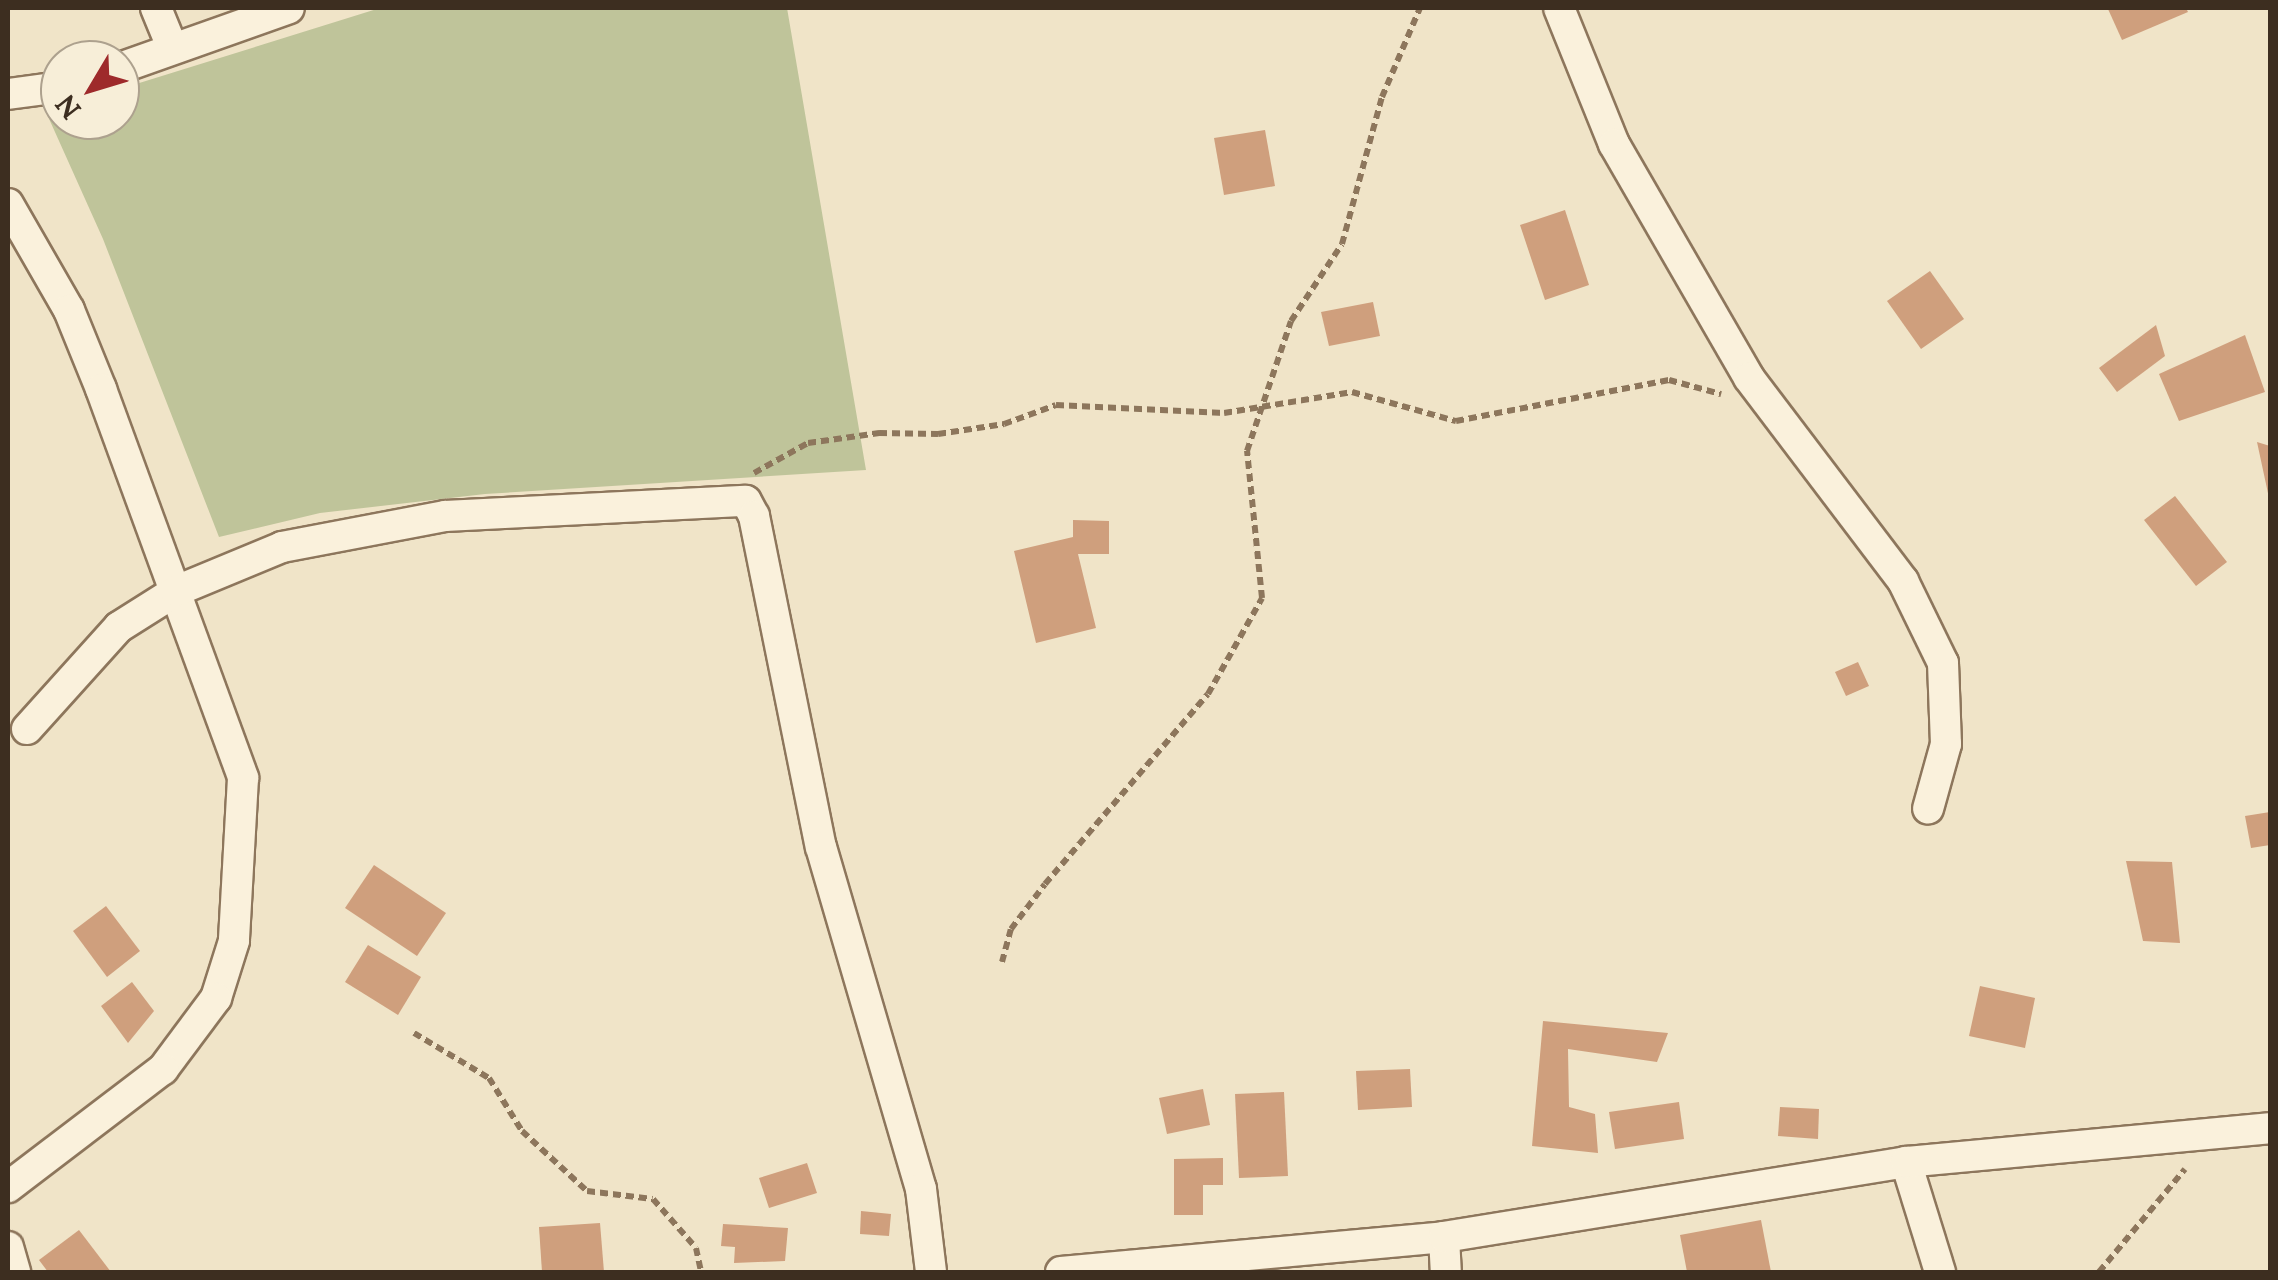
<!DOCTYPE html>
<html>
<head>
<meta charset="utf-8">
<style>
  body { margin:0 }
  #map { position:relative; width:2278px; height:1280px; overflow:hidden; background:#f0e4c8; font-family:Lora,serif }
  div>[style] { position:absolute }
  .cemetery>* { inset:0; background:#bfc49a }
  .building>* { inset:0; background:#cf9f7d }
  .path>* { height:6px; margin-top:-3px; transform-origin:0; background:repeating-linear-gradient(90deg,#8d765c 0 8px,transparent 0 13px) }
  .roads { filter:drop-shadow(2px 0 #8d765c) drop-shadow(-2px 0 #8d765c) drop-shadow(0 2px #8d765c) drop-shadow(0 -2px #8d765c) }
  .street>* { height:30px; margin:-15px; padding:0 15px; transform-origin:15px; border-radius:15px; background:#faf1dc }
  span { translate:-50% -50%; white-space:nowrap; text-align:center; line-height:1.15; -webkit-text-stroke:8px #f7eed8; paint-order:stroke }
  .frame { position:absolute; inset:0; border:10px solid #3d2e20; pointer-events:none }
  .north { position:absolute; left:40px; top:40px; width:100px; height:100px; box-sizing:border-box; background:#f7eed8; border:2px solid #ada18e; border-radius:50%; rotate:232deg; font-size:28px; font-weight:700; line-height:40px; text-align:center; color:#3d2e20 }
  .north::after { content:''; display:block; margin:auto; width:35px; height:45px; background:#9e2a2b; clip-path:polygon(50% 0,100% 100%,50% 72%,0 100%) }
</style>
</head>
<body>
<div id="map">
  <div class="cemetery">
    <div style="clip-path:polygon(380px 8px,787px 8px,866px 470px,485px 494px,320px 513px,219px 537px,103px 239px,46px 112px,60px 108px,60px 120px,120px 120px,120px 89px)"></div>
  </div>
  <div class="building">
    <div style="clip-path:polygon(2186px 8px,2188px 12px,2122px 40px,2108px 9px)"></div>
    <div style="clip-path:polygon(1265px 130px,1275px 186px,1224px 195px,1214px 138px)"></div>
    <div style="clip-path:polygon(1565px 210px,1589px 285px,1545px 300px,1520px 225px)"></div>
    <div style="clip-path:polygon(1930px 271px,1964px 319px,1921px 349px,1887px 301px)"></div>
    <div style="clip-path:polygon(1373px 302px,1380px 336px,1329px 346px,1321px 312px)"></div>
    <div style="clip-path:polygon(2156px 325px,2165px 356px,2117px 392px,2099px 368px)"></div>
    <div style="clip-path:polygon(2245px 335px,2265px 392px,2179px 421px,2159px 374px)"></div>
    <div style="clip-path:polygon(2257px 442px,2270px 446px,2270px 498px,2269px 498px)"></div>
    <div style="clip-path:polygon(2175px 496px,2227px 562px,2196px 586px,2144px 520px)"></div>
    <div style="clip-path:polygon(1073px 520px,1109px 521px,1109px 554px,1078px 554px,1096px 628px,1036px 643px,1014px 551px,1073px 537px)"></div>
    <div style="clip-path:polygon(1858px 662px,1869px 686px,1846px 696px,1835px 672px)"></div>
    <div style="clip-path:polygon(2270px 812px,2270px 845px,2251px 848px,2245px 816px)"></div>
    <div style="clip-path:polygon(2126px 861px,2172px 862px,2180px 943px,2143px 941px)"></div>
    <div style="clip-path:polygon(374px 865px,446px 913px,417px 956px,345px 908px)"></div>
    <div style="clip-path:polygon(106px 906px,140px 951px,107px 977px,73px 931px)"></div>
    <div style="clip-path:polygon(368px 945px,421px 977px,398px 1015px,345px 982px)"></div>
    <div style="clip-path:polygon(132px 982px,154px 1011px,128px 1043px,101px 1006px)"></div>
    <div style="clip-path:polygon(1980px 986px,2035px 998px,2025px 1048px,1969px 1036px)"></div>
    <div style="clip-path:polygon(1543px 1021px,1668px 1033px,1657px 1062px,1568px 1049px,1569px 1107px,1595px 1114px,1598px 1153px,1532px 1146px)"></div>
    <div style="clip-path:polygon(1410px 1069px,1412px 1107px,1358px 1110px,1356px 1071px)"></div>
    <div style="clip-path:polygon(1203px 1089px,1210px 1125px,1167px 1134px,1159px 1098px)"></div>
    <div style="clip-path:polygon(1284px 1092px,1288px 1176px,1239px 1178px,1235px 1094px)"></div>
    <div style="clip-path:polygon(1679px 1102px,1684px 1139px,1615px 1149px,1609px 1112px)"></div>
    <div style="clip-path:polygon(1780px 1107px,1819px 1109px,1818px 1139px,1778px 1136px)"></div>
    <div style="clip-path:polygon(1223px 1158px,1223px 1185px,1203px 1185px,1203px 1215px,1174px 1215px,1174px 1159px)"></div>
    <div style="clip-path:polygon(807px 1163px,817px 1193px,769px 1208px,759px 1178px)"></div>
    <div style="clip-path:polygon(861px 1211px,891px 1214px,889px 1236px,860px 1234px)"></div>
    <div style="clip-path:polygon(1761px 1220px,1771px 1272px,1687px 1272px,1680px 1235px)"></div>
    <div style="clip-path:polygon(600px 1223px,604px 1272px,542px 1272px,539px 1227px)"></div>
    <div style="clip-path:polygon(723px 1224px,788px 1228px,785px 1261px,734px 1263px,735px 1247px,721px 1246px)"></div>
    <div style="clip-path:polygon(79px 1230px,111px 1272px,48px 1272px,39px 1260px)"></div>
  </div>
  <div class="path">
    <div style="left:754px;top:473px;width:62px;rotate:-29.1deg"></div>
    <div style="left:808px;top:443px;width:72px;rotate:-8deg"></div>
    <div style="left:879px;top:433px;width:59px;rotate:1deg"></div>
    <div style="left:938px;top:434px;width:67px;rotate:-8.6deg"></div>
    <div style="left:1004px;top:424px;width:55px;rotate:-20.1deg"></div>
    <div style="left:1056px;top:405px;width:168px;rotate:2.7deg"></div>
    <div style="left:1224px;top:413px;width:130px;rotate:-9.3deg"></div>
    <div style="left:1352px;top:392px;width:108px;rotate:15.6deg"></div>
    <div style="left:1456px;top:421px;width:217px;rotate:-10.9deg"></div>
    <div style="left:1669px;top:380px;width:54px;rotate:15.1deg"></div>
    <div style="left:1002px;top:962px;width:34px;rotate:-75deg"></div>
    <div style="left:1011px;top:929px;width:56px;rotate:-52.9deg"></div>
    <div style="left:1045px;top:884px;width:250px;rotate:-49.4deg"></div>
    <div style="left:1208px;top:694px;width:110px;rotate:-60.6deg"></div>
    <div style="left:1262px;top:598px;width:148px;rotate:-95.8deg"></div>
    <div style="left:1247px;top:451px;width:137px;rotate:-71.3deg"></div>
    <div style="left:1291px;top:321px;width:92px;rotate:-56.5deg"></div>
    <div style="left:1342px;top:244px;width:152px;rotate:-74.8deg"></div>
    <div style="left:1382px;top:97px;width:97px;rotate:-66.9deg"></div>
    <div style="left:414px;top:1033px;width:87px;rotate:31deg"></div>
    <div style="left:489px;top:1078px;width:62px;rotate:58.1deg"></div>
    <div style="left:522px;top:1131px;width:88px;rotate:42.7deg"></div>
    <div style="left:587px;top:1191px;width:66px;rotate:6.9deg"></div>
    <div style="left:653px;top:1199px;width:65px;rotate:48.7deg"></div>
    <div style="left:696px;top:1248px;width:25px;rotate:78deg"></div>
    <div style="left:2099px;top:1272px;width:134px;rotate:-50.1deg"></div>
  </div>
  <div class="roads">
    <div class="street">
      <div style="left:156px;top:8px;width:42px;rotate:67.7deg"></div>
      <div style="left:1559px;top:8px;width:147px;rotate:68deg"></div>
      <div style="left:1614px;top:144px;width:270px;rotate:60deg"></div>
      <div style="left:1749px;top:378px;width:255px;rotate:52.8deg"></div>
      <div style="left:1903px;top:581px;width:91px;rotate:64deg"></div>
      <div style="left:1943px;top:663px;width:81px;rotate:87.9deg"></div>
      <div style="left:1946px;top:744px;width:67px;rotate:105.5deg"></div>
      <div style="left:120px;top:68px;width:179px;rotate:-19.5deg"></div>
      <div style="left:8px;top:94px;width:52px;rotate:-7.7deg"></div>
      <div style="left:8px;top:204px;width:122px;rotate:60.1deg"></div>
      <div style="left:69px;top:310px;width:85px;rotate:67.9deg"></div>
      <div style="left:101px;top:389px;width:414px;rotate:69.9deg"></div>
      <div style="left:243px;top:778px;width:163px;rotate:93.2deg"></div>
      <div style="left:234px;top:941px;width:60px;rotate:107.5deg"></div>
      <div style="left:216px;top:998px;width:89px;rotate:126.7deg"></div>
      <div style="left:163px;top:1069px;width:195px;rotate:142.7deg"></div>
      <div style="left:27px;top:729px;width:137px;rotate:-48deg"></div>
      <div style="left:119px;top:627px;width:67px;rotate:-32.3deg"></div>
      <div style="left:176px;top:591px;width:115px;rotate:-22.5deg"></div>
      <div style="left:282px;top:547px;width:166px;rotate:-10.8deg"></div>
      <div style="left:445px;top:516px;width:301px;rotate:-2.9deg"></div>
      <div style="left:746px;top:501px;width:17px;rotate:62deg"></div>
      <div style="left:754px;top:516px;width:338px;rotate:78.6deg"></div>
      <div style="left:821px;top:847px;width:356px;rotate:73.7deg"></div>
      <div style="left:921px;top:1189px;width:84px;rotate:83.1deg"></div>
      <div style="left:1906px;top:1162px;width:115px;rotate:72.8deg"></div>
      <div style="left:1444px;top:1237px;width:35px;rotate:87deg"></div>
      <div style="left:8px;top:1247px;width:26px;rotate:74deg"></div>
      <div style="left:1061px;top:1272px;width:385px;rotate:-5.2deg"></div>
      <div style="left:1444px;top:1237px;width:468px;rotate:-9.2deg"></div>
      <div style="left:1906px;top:1162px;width:366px;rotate:-5.3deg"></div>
    </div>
  </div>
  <div class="frame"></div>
  <div class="north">N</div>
</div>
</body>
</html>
